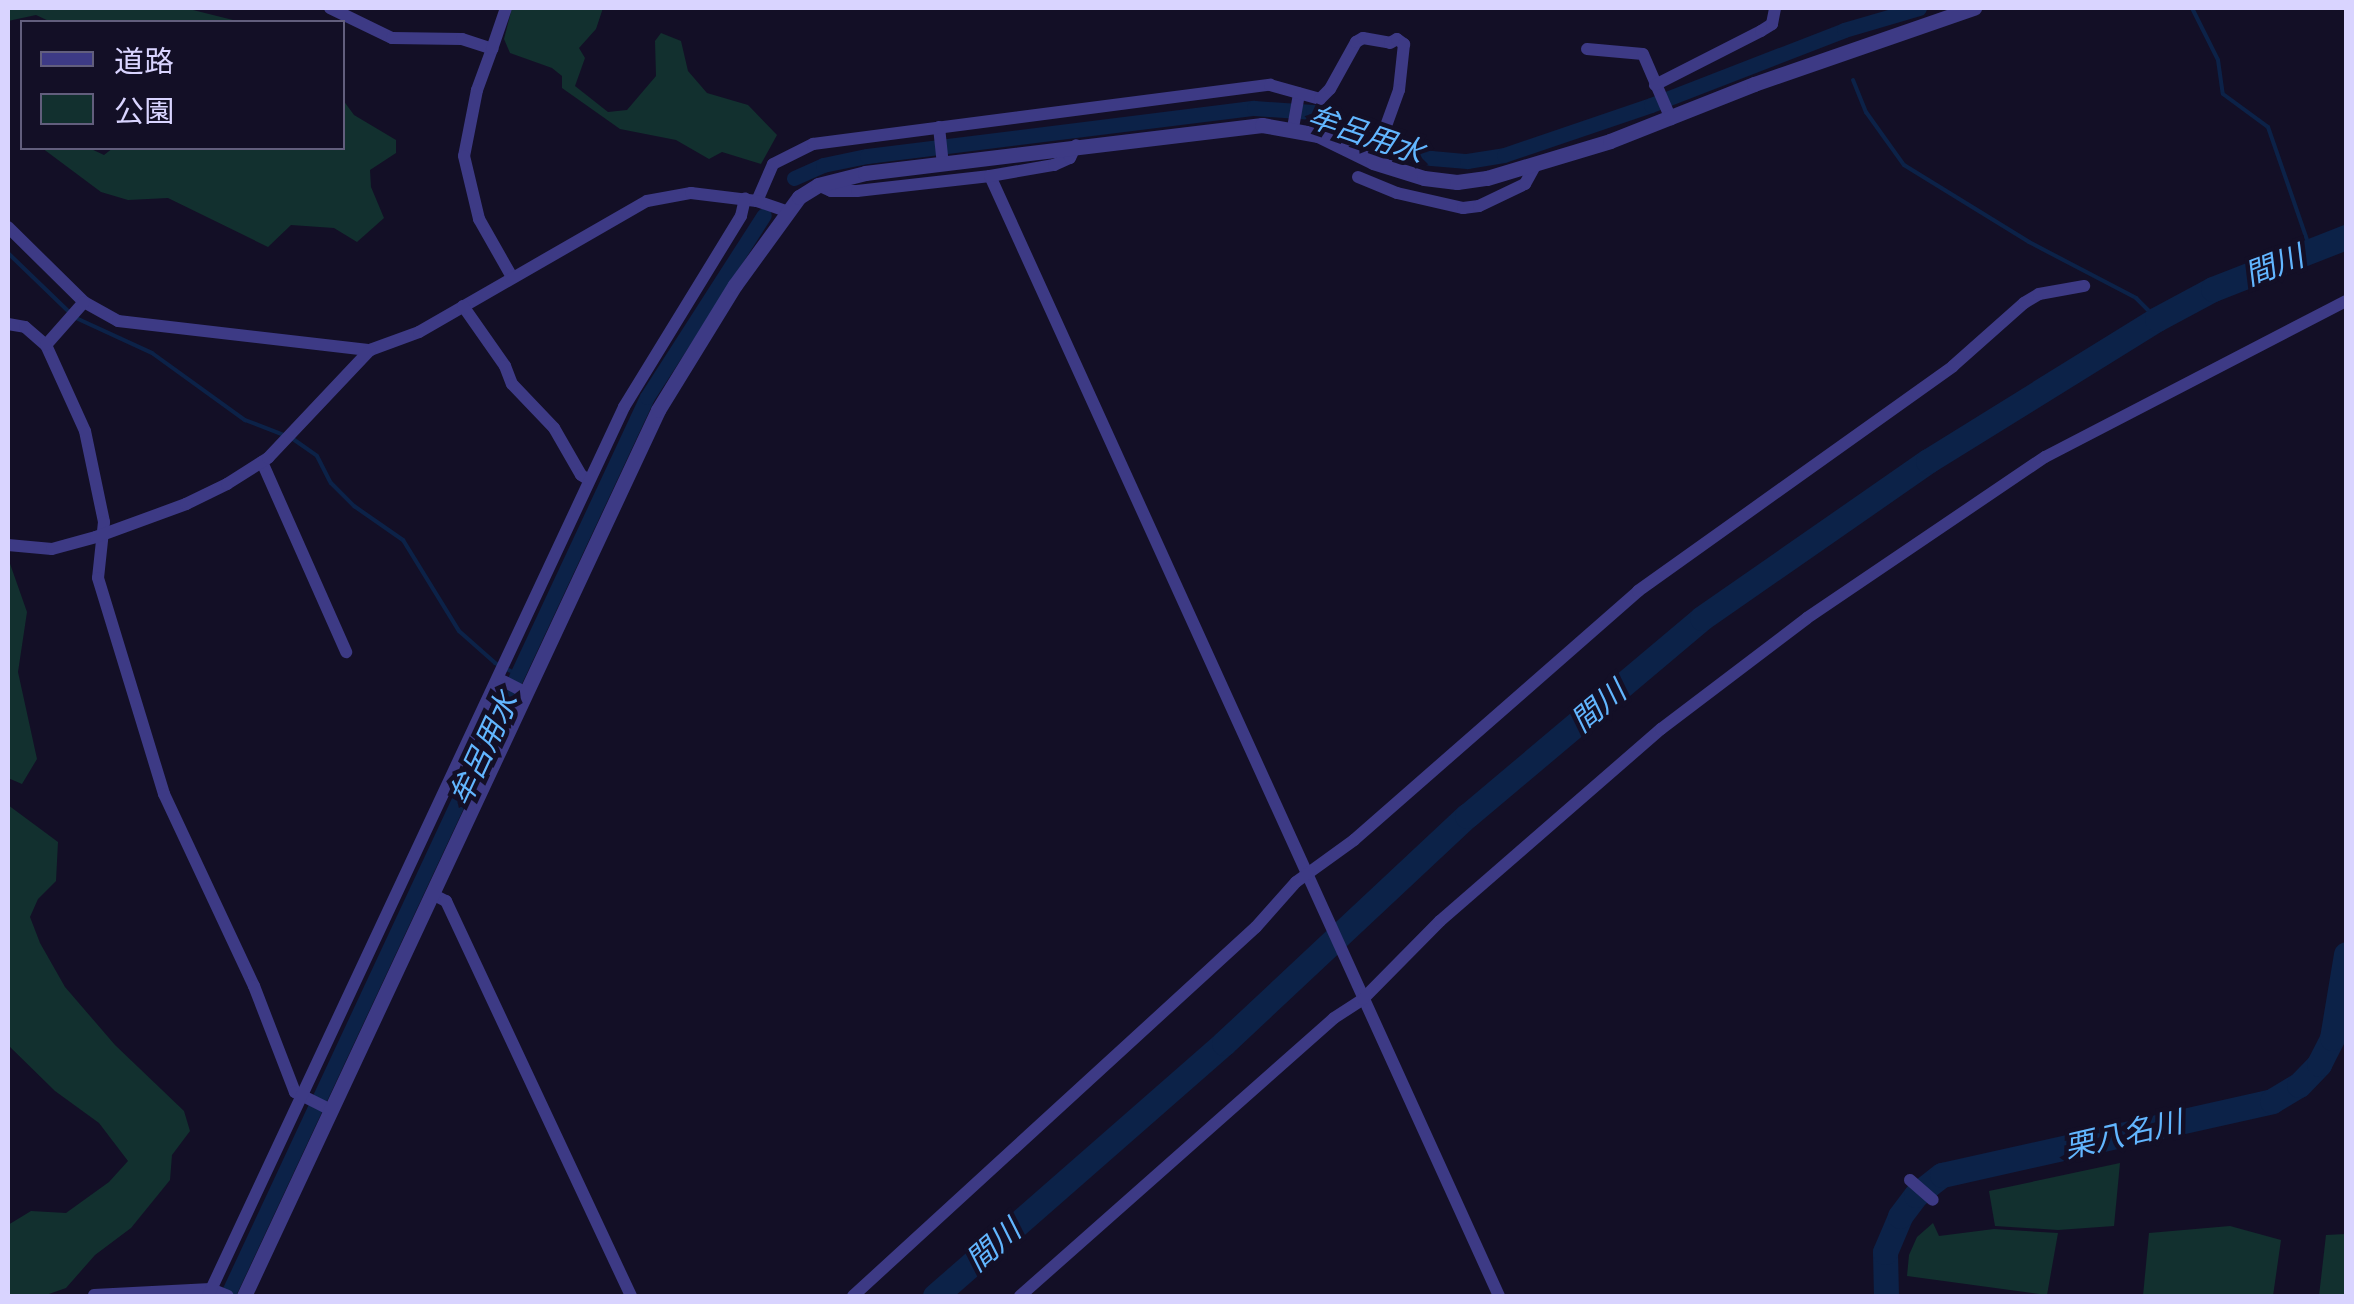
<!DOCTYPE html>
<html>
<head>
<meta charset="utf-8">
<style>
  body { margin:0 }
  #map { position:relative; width:2354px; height:1304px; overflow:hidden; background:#130f26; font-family:Inter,"Noto Sans JP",sans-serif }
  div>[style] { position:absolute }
  .green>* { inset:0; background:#12302f }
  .stream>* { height:4px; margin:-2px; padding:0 2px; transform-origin:2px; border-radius:2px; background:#0c2248 }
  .canal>* { height:15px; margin:-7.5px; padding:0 7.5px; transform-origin:7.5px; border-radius:7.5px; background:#0c2248 }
  .river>* { height:25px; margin:-12.5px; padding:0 12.5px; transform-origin:12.5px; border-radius:12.5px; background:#0c2248 }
  .minor>* { height:12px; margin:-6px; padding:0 6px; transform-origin:6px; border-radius:6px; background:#3d3a85 }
  .tertiary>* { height:15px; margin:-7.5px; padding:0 7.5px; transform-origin:7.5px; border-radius:7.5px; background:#3d3a85 }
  span { translate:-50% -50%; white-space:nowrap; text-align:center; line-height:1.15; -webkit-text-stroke:9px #130f26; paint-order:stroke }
  .water-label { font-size:30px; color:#62b6ff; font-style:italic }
  .frame { position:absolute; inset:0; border:10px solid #d9d4ff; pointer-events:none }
  .legend { position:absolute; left:20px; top:20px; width:325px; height:130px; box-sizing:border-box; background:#130f26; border:2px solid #625e7d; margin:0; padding:12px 18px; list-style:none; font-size:30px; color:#d9d4ff }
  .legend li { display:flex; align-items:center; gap:20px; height:50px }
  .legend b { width:50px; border:2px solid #625e7d }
</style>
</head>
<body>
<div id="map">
  <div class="green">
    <div style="clip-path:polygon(8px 8px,185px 8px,241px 22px,51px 22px,36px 15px,8px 21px)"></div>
    <div style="clip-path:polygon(512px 8px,603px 8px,596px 29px,579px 48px,585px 58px,575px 86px,608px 112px,627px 110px,656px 76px,655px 41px,661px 33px,681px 41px,688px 71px,707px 93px,748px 105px,777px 135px,761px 164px,722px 152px,709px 159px,676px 140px,620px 129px,562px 88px,562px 76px,552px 68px,510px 53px,504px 39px)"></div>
    <div style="clip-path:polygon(343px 100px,354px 115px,396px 140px,396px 153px,370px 170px,371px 187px,384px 218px,357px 242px,334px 228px,291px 225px,268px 247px,168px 198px,128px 200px,101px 192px,42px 148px,89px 148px,104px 155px,113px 148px,342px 148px)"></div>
    <div style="clip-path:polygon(8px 558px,27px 612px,18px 672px,37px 759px,22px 784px,8px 778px)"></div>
    <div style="clip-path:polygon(8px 805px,58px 842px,56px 881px,38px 899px,30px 917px,40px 943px,65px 987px,115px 1045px,184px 1111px,190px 1131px,172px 1155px,170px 1180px,131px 1228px,95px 1255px,66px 1288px,43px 1296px,8px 1296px,8px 1225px,31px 1211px,66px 1213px,109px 1182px,128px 1161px,99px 1123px,55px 1091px,8px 1045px)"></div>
    <div style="clip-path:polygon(2120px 1163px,2114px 1226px,2058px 1230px,1995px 1226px,1989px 1191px)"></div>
    <div style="clip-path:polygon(1933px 1223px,1939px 1236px,1994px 1229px,2058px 1233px,2047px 1295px,1907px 1276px,1909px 1255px,1917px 1237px)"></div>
    <div style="clip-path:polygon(2230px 1226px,2281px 1240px,2273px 1296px,2143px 1296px,2149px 1233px)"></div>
    <div style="clip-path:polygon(2346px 1234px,2346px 1296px,2319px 1296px,2326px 1235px)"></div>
  </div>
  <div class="stream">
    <div style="left:2192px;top:8px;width:58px;rotate:63.4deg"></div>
    <div style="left:2218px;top:60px;width:34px;rotate:82deg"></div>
    <div style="left:2223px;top:94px;width:56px;rotate:36.3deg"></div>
    <div style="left:2268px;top:127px;width:131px;rotate:70.9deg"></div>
    <div style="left:1853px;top:80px;width:35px;rotate:68deg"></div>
    <div style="left:1866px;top:112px;width:65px;rotate:54.4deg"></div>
    <div style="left:1904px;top:165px;width:147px;rotate:31.6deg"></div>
    <div style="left:2029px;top:242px;width:121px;rotate:27.6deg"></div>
    <div style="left:2136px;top:298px;width:30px;rotate:45deg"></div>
    <div style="left:8px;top:253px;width:85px;rotate:44deg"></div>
    <div style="left:76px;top:318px;width:84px;rotate:24.7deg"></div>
    <div style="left:152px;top:353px;width:115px;rotate:35.8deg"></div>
    <div style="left:245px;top:420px;width:42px;rotate:21deg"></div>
    <div style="left:293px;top:439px;width:29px;rotate:35deg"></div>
    <div style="left:317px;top:456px;width:30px;rotate:63deg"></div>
    <div style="left:331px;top:483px;width:33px;rotate:45deg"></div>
    <div style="left:354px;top:506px;width:60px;rotate:34.8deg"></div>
    <div style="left:403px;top:540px;width:107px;rotate:58.4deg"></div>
    <div style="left:459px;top:631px;width:48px;rotate:41.6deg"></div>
    <div style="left:495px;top:663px;width:27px;rotate:27deg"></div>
  </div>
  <div class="canal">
    <div style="left:794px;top:178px;width:32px;rotate:-24deg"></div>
    <div style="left:823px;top:165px;width:45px;rotate:-11.6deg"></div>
    <div style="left:867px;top:156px;width:390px;rotate:-7.1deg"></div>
    <div style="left:1254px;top:108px;width:59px;rotate:3.9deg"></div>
    <div style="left:1313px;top:112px;width:96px;rotate:24.7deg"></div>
    <div style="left:1400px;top:152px;width:32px;rotate:11deg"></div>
    <div style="left:1431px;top:158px;width:36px;rotate:5deg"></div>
    <div style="left:1467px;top:161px;width:37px;rotate:-9deg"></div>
    <div style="left:1504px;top:155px;width:155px;rotate:-18.8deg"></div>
    <div style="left:1651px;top:105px;width:207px;rotate:-21.2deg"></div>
    <div style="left:1844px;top:30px;width:78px;rotate:-16.3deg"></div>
    <div style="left:227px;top:1296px;width:992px;rotate:-64.96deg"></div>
    <div style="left:647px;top:397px;width:216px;rotate:-57.3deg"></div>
  </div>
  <div class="river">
    <div style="left:935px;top:1296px;width:384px;rotate:-41.2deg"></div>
    <div style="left:1224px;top:1043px;width:333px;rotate:-43.1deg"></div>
    <div style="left:1467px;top:816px;width:307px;rotate:-40.1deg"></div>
    <div style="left:1702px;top:618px;width:275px;rotate:-34.8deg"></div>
    <div style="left:1928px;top:461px;width:269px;rotate:-31.8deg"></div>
    <div style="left:2157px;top:319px;width:64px;rotate:-28.2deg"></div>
    <div style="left:2213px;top:289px;width:143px;rotate:-21.4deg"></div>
    <div style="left:1886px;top:1296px;width:44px;rotate:-91.3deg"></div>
    <div style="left:1885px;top:1252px;width:39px;rotate:-67deg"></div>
    <div style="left:1900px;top:1216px;width:26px;rotate:-53deg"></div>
    <div style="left:1916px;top:1195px;width:33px;rotate:-38deg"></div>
    <div style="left:1942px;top:1175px;width:338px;rotate:-12.6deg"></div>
    <div style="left:2272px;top:1101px;width:31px;rotate:-31deg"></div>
    <div style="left:2299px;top:1085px;width:29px;rotate:-46deg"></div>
    <div style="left:2319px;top:1064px;width:29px;rotate:-63deg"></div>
    <div style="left:2332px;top:1038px;width:85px;rotate:-80.5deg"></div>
  </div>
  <div class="minor">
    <div style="left:330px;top:8px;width:69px;rotate:25.8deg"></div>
    <div style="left:392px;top:38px;width:70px;rotate:0.8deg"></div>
    <div style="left:462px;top:39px;width:32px;rotate:18deg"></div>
    <div style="left:492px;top:49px;width:44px;rotate:110.1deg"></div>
    <div style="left:477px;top:90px;width:67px;rotate:101.1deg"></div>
    <div style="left:464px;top:156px;width:65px;rotate:76.6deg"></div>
    <div style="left:479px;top:219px;width:67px;rotate:60.4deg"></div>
    <div style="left:492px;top:49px;width:43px;rotate:-71.1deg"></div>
    <div style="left:1587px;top:49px;width:56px;rotate:5.1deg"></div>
    <div style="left:1643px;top:54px;width:71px;rotate:66.7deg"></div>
    <div style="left:1655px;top:85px;width:119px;rotate:-27deg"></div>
    <div style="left:1761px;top:31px;width:13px;rotate:-32deg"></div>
    <div style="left:1772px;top:24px;width:16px;rotate:-79deg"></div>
    <div style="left:939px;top:127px;width:36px;rotate:84deg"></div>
    <div style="left:1293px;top:128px;width:35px;rotate:-80deg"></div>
    <div style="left:990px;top:176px;width:1230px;rotate:65.56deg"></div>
    <div style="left:1358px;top:177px;width:42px;rotate:22.3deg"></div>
    <div style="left:1397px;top:193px;width:68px;rotate:12.8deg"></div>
    <div style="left:1463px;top:208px;width:16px;rotate:-7deg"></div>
    <div style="left:1479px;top:206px;width:51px;rotate:-25.6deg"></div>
    <div style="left:1525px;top:184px;width:21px;rotate:-61deg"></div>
    <div style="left:818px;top:185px;width:14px;rotate:25deg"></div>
    <div style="left:831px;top:191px;width:26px"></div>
    <div style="left:857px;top:191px;width:134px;rotate:-6.4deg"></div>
    <div style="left:990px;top:176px;width:65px;rotate:-9.8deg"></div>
    <div style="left:1054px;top:165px;width:17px;rotate:-24deg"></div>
    <div style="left:1070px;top:158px;width:14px;rotate:-65deg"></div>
    <div style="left:757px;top:201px;width:40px;rotate:-66.6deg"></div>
    <div style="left:773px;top:164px;width:45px;rotate:-26.6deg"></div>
    <div style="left:813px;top:144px;width:461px;rotate:-7.4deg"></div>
    <div style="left:1270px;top:85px;width:52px;rotate:15.6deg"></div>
    <div style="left:1320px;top:99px;width:14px;rotate:-45deg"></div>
    <div style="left:1330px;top:89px;width:54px;rotate:-61deg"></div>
    <div style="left:1356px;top:42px;width:8px;rotate:-30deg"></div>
    <div style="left:1363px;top:38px;width:27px;rotate:10deg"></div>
    <div style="left:1390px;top:43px;width:8px;rotate:-30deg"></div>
    <div style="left:1397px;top:39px;width:9px;rotate:36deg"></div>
    <div style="left:1404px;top:44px;width:46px;rotate:96.2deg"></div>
    <div style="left:1399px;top:90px;width:77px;rotate:109.9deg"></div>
    <div style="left:8px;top:227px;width:107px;rotate:44.6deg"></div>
    <div style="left:84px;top:302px;width:39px;rotate:29deg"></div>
    <div style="left:118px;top:321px;width:254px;rotate:6.6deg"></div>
    <div style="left:370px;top:350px;width:52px;rotate:-20.2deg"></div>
    <div style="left:419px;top:332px;width:263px;rotate:-29.9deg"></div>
    <div style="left:647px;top:201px;width:45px;rotate:-10.3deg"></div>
    <div style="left:691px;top:193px;width:66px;rotate:6.9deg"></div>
    <div style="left:757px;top:201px;width:31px;rotate:19deg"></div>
    <div style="left:463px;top:306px;width:73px;rotate:55deg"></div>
    <div style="left:505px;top:366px;width:19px;rotate:69deg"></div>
    <div style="left:512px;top:384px;width:61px;rotate:46.3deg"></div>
    <div style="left:554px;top:428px;width:54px;rotate:60.1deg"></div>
    <div style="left:581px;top:475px;width:9px;rotate:32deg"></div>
    <div style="left:8px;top:324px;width:17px;rotate:10deg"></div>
    <div style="left:25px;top:327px;width:28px;rotate:41deg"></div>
    <div style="left:46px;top:345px;width:94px;rotate:65.6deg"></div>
    <div style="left:85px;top:431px;width:93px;rotate:78.2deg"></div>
    <div style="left:104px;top:522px;width:56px;rotate:96.1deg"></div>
    <div style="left:98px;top:578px;width:226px;rotate:73deg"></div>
    <div style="left:164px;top:794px;width:212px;rotate:64.9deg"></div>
    <div style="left:254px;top:986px;width:114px;rotate:68.9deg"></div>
    <div style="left:295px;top:1092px;width:40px;rotate:26.6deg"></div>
    <div style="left:46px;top:345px;width:57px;rotate:-48.5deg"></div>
    <div style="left:262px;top:462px;width:208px;rotate:66.1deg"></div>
    <div style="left:8px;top:545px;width:44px;rotate:5.2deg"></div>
    <div style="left:52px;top:549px;width:46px;rotate:-15.3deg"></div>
    <div style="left:96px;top:537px;width:96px;rotate:-20.1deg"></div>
    <div style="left:186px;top:504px;width:46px;rotate:-26deg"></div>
    <div style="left:227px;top:484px;width:49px;rotate:-32.4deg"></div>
    <div style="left:268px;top:458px;width:149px;rotate:-46.6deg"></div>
    <div style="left:499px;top:679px;width:30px;rotate:27deg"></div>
    <div style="left:432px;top:894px;width:16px;rotate:27deg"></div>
    <div style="left:446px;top:901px;width:436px;rotate:64.9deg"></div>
    <div style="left:1910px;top:1180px;width:30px;rotate:41deg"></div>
    <div style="left:94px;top:1295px;width:117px;rotate:-2.9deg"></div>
    <div style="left:211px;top:1289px;width:18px;rotate:22deg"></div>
    <div style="left:208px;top:1296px;width:982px;rotate:-64.92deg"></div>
    <div style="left:624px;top:407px;width:224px;rotate:-58.5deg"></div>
    <div style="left:741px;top:216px;width:18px;rotate:-77deg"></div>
    <div style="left:853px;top:1296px;width:546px;rotate:-42.48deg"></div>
    <div style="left:1256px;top:927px;width:60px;rotate:-48.4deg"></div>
    <div style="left:1296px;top:882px;width:72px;rotate:-35.9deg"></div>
    <div style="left:1354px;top:840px;width:378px;rotate:-41.2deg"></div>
    <div style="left:1638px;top:591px;width:387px;rotate:-35.5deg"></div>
    <div style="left:1953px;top:366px;width:95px;rotate:-41.6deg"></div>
    <div style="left:2024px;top:303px;width:17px;rotate:-31deg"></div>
    <div style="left:2039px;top:294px;width:46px;rotate:-10.1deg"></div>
    <div style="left:1020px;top:1296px;width:419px;rotate:-41.5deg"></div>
    <div style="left:1334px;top:1018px;width:35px;rotate:-33deg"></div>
    <div style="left:1363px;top:999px;width:110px;rotate:-45.4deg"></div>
    <div style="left:1440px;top:921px;width:293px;rotate:-41deg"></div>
    <div style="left:1661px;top:729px;width:183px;rotate:-37.2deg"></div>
    <div style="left:1807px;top:618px;width:287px;rotate:-34.1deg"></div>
    <div style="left:2045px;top:457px;width:339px;rotate:-27.4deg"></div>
  </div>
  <div class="tertiary">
    <div style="left:244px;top:1296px;width:978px;rotate:-64.95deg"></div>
    <div style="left:658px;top:410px;width:147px;rotate:-58.4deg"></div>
    <div style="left:735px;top:285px;width:109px;rotate:-54deg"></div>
    <div style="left:799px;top:197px;width:22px;rotate:-32deg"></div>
    <div style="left:818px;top:185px;width:49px;rotate:-14.3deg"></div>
    <div style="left:865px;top:173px;width:400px;rotate:-6.9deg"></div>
    <div style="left:1262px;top:125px;width:57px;rotate:10.1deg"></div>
    <div style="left:1318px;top:135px;width:61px;rotate:26.1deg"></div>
    <div style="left:1373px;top:162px;width:53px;rotate:17.4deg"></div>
    <div style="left:1424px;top:178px;width:33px;rotate:7deg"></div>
    <div style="left:1457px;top:182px;width:30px;rotate:-8deg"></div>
    <div style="left:1487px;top:178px;width:128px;rotate:-16.7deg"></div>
    <div style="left:1610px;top:141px;width:155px;rotate:-21.6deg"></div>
    <div style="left:1754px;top:84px;width:233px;rotate:-19.1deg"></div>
  </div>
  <div class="water-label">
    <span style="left:1366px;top:134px;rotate:19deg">牟呂用水</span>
    <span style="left:2274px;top:265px;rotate:-21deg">間川</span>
    <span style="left:1598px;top:706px;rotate:-40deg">間川</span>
    <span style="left:483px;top:749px;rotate:-65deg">牟呂用水</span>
    <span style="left:2123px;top:1134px;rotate:-13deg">栗八名川</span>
    <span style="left:993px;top:1245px;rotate:-41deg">間川</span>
  </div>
  <div class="frame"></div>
  <ul class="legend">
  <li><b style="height:12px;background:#3d3a85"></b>道路</li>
  <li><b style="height:28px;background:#12302f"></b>公園</li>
  </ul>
</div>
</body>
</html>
